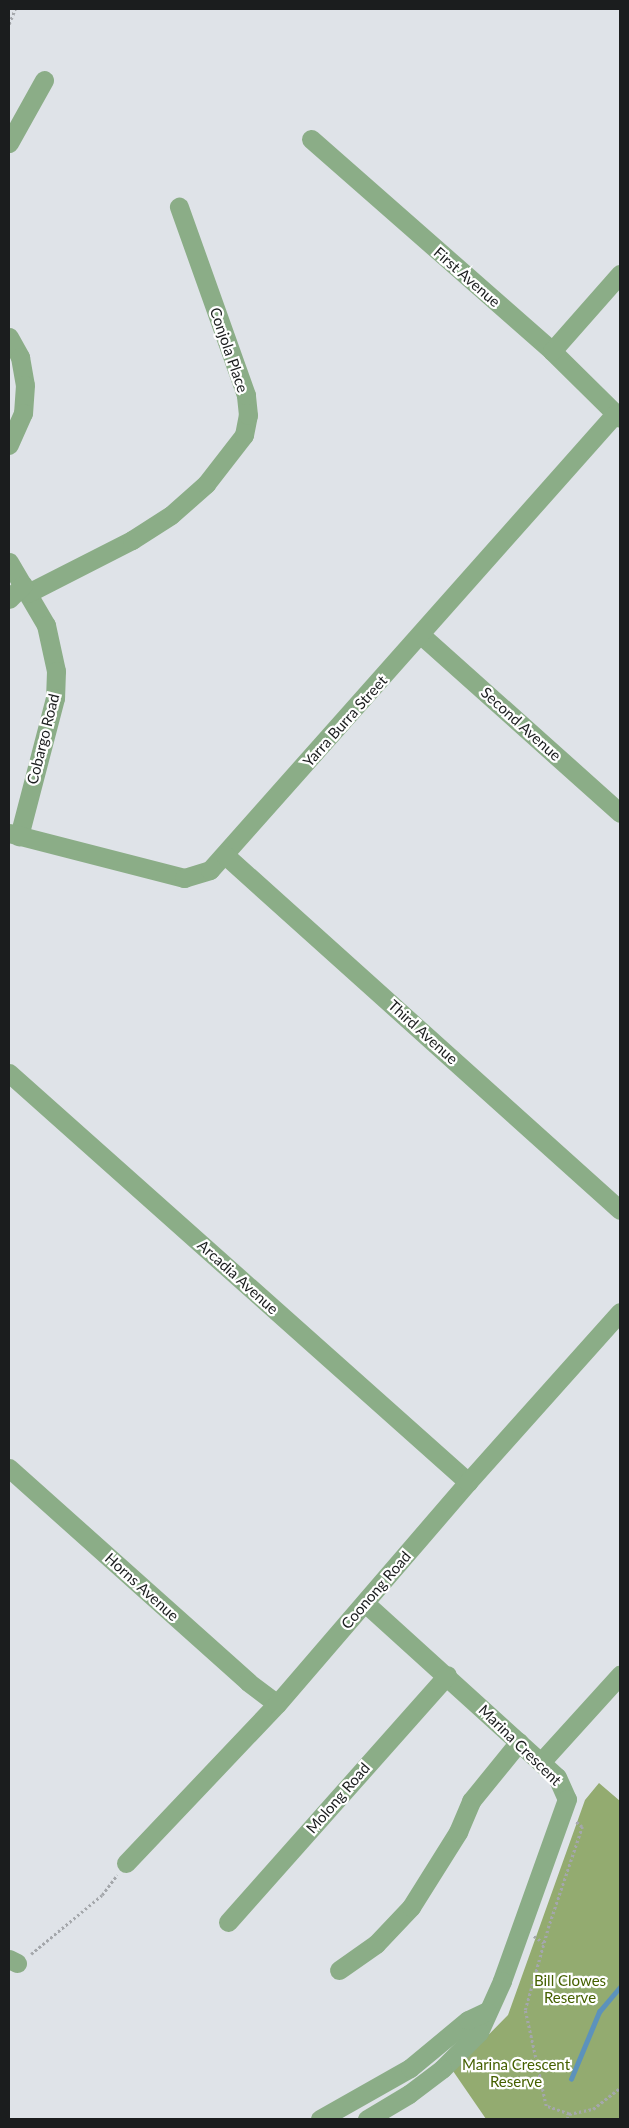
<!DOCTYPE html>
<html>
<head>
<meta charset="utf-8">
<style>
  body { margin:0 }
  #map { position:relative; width:629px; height:2128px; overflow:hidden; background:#dfe3e8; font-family:Lato,sans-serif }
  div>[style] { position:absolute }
  .forest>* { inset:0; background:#93ab70 }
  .stream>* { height:4.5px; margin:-2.25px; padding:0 2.25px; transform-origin:2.25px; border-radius:2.25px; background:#5c92bc }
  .path>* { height:2.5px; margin-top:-1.25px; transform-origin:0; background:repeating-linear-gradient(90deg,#a4a7ab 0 2.5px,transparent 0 5px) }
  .minor>* { height:19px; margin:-9.5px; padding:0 9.5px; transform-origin:9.5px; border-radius:9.5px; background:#8bad87 }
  span { translate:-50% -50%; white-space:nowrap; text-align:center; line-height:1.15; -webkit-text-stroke:4.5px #fff; paint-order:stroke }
  .street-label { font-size:15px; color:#1b1d1e }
  .park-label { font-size:15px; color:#456000 }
  .frame { position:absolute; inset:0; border:10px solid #1b1d1e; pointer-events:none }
</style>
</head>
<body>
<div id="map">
  <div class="forest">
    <div style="clip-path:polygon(599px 1783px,620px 1801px,620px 2119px,486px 2119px,453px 2071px,508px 2015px,585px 1800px)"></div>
  </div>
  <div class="stream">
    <div style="left:571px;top:2079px;width:73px;rotate:-67.3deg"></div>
    <div style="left:599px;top:2012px;width:33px;rotate:-50deg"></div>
  </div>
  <div class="path">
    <div style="left:9px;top:24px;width:16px;rotate:-68deg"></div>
    <div style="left:534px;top:1936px;width:12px;rotate:35deg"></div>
    <div style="left:31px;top:1954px;width:92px;rotate:-39.7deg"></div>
    <div style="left:102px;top:1895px;width:25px;rotate:-53deg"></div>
    <div style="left:569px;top:2114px;width:25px;rotate:-12deg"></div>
    <div style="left:593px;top:2109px;width:34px;rotate:-38deg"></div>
    <div style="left:567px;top:2119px;width:5px;rotate:-68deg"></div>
    <div style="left:569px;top:2114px;width:24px;rotate:-161deg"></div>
    <div style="left:546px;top:2106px;width:98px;rotate:-102.3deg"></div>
    <div style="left:525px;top:2010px;width:85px;rotate:-74.3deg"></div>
    <div style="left:548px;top:1928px;width:107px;rotate:-71.4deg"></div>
    <div style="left:582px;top:1827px;width:9px;rotate:-139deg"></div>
  </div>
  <div class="minor">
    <div style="left:311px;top:139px;width:321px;rotate:41.3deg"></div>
    <div style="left:552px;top:351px;width:95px;rotate:44.6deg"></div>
    <div style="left:9px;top:143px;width:72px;rotate:-60.9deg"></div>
    <div style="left:9px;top:337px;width:23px;rotate:61deg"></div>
    <div style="left:20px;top:357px;width:28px;rotate:80deg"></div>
    <div style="left:25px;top:385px;width:28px;rotate:94deg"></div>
    <div style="left:23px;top:413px;width:35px;rotate:114deg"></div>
    <div style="left:552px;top:351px;width:103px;rotate:-48.6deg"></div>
    <div style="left:9px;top:562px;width:73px;rotate:59.6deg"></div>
    <div style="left:46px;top:625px;width:47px;rotate:77.7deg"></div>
    <div style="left:56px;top:671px;width:27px;rotate:92deg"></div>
    <div style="left:55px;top:698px;width:143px;rotate:104.6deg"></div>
    <div style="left:28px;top:593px;width:117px;rotate:-27deg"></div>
    <div style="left:132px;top:540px;width:46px;rotate:-32.7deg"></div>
    <div style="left:171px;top:515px;width:47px;rotate:-41.5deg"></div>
    <div style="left:206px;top:484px;width:62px;rotate:-52.2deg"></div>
    <div style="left:244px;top:435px;width:20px;rotate:-79deg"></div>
    <div style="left:248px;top:415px;width:20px;rotate:-96deg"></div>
    <div style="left:246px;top:395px;width:200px;rotate:-109.6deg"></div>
    <div style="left:9px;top:599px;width:20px;rotate:-45deg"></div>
    <div style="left:421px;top:635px;width:267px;rotate:41.8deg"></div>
    <div style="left:9px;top:833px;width:181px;rotate:14.4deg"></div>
    <div style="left:184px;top:878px;width:27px;rotate:-17deg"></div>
    <div style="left:210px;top:870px;width:610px;rotate:-48.39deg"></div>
    <div style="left:225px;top:855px;width:531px;rotate:41.95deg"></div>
    <div style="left:9px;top:1073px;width:615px;rotate:41.7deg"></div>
    <div style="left:9px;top:1468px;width:321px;rotate:41.8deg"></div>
    <div style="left:248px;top:1682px;width:36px;rotate:37deg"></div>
    <div style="left:365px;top:1603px;width:259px;rotate:42.2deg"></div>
    <div style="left:557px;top:1777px;width:24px;rotate:66deg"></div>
    <div style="left:567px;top:1799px;width:193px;rotate:109.7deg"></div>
    <div style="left:502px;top:1981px;width:56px;rotate:114.3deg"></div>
    <div style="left:479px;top:2032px;width:52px;rotate:135deg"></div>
    <div style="left:442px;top:2069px;width:41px;rotate:142.9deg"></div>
    <div style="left:409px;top:2094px;width:49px;rotate:149.2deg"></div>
    <div style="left:541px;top:1762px;width:118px;rotate:-47.8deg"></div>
    <div style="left:126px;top:1863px;width:219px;rotate:-46.5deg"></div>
    <div style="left:277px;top:1704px;width:293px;rotate:-49.3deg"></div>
    <div style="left:468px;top:1482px;width:228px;rotate:-48.2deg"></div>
    <div style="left:228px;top:1922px;width:330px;rotate:-48.4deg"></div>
    <div style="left:9px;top:1959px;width:9px;rotate:27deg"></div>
    <div style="left:339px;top:1970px;width:45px;rotate:-35.1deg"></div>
    <div style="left:376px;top:1944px;width:51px;rotate:-46.6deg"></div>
    <div style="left:411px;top:1907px;width:89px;rotate:-57.9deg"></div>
    <div style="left:458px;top:1832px;width:34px;rotate:-67deg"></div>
    <div style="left:471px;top:1801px;width:76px;rotate:-50.9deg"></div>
    <div style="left:320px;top:2119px;width:103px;rotate:-29.5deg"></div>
    <div style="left:410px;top:2068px;width:75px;rotate:-39.6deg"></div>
    <div style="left:468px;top:2020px;width:21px;rotate:-25deg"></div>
  </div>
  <div class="street-label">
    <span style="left:467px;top:277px;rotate:41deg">First Avenue</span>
    <span style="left:229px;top:350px;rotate:71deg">Conjola Place</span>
    <span style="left:345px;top:721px;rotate:-48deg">Yarra Burra Street</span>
    <span style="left:521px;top:724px;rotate:42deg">Second Avenue</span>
    <span style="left:43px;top:739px;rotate:-76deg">Cobargo Road</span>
    <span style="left:423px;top:1032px;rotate:42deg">Third Avenue</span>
    <span style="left:238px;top:1277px;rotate:42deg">Arcadia Avenue</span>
    <span style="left:142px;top:1587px;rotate:42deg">Horns Avenue</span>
    <span style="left:376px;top:1590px;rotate:-49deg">Coonong Road</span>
    <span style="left:520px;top:1745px;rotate:44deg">Marina Crescent</span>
    <span style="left:338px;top:1798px;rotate:-49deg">Molong Road</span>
  </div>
  <div class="park-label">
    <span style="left:570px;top:1989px">Bill Clowes<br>Reserve</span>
    <span style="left:516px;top:2073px">Marina Crescent<br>Reserve</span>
  </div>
  <div class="frame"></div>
</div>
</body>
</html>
